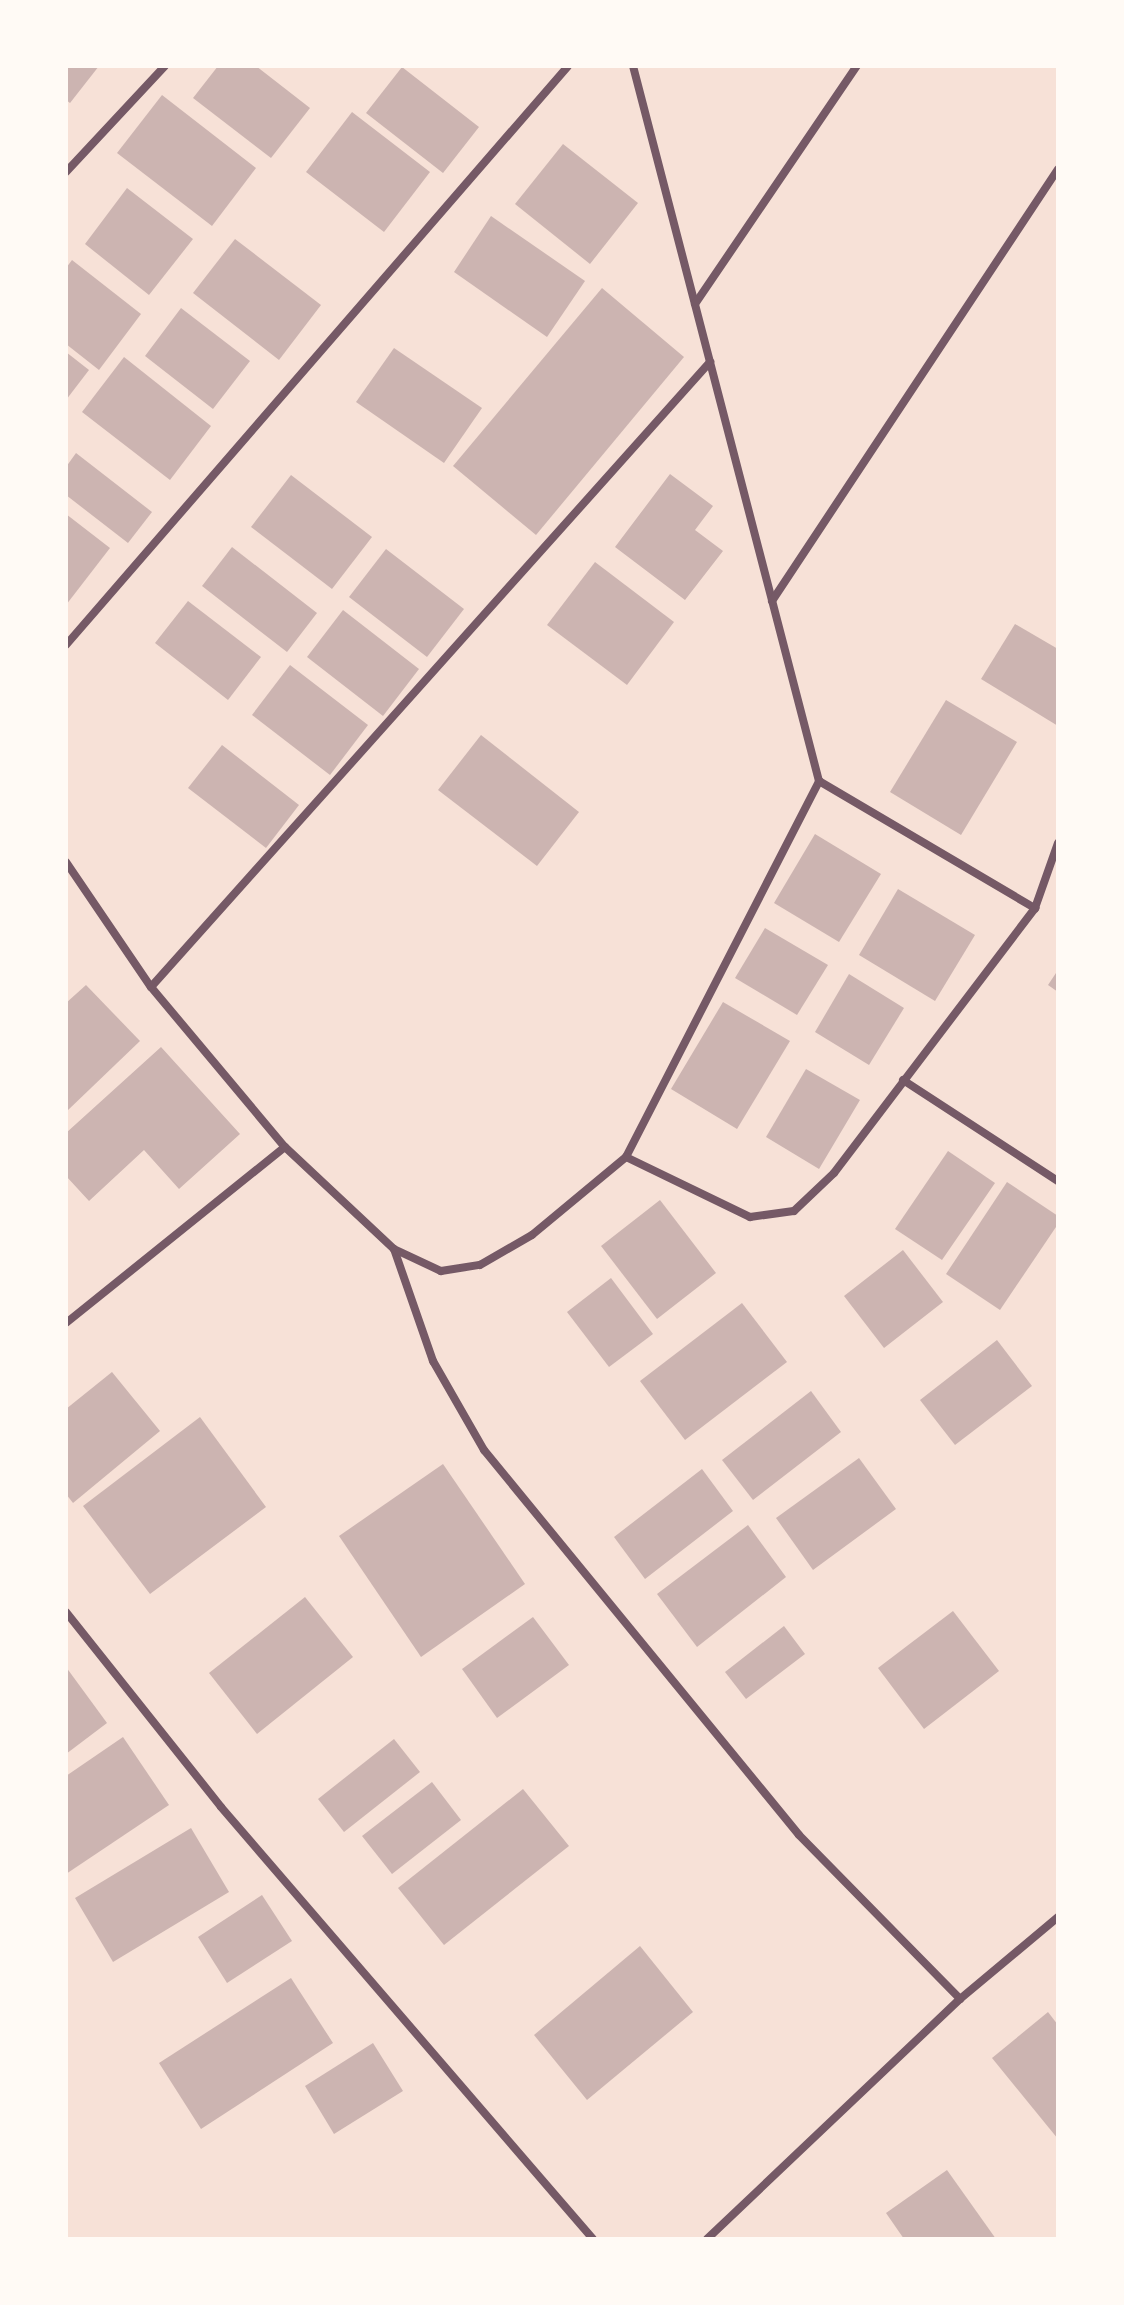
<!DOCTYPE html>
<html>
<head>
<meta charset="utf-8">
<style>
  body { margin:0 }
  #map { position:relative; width:1124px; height:2305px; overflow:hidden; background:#f7e1d7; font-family:"Roboto Condensed",sans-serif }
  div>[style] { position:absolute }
  .building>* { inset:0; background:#ccb4b1 }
  .minor>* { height:8px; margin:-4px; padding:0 4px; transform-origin:4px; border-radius:4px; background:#755966 }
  span { translate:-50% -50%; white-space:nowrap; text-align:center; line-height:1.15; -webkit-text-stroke:8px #fffaf5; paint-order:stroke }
  .frame { position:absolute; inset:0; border:68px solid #fffaf5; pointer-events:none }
</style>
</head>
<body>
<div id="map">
  <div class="building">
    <div style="clip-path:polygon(66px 66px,99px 66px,70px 103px,66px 100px)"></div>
    <div style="clip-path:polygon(218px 66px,256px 66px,310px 108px,271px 158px,193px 98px)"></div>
    <div style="clip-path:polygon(402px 67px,479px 127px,443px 173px,366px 113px)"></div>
    <div style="clip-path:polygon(162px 95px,256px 168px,212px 226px,117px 153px)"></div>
    <div style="clip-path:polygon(352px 112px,430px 172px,384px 232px,306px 172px)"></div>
    <div style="clip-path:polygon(563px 144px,638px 203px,590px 264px,515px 204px)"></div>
    <div style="clip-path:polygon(127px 188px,193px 239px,149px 295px,85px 244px)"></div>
    <div style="clip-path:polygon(491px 216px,585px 281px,547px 337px,454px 272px)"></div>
    <div style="clip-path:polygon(235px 239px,321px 305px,279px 360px,193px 293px)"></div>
    <div style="clip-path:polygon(72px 260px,141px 314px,99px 370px,66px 344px,66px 268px)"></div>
    <div style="clip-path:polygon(602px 288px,684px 357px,536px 535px,453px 466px)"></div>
    <div style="clip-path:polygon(181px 308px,250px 361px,213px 409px,145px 356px)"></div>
    <div style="clip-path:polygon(394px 348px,482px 408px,444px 463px,356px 402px)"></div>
    <div style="clip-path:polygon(66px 352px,89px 370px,66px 400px)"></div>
    <div style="clip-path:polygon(124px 357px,211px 426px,170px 480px,82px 412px)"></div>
    <div style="clip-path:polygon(76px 453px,152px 512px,128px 543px,66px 495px,66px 467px)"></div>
    <div style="clip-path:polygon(670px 474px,713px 506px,695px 530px,723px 551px,685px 600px,615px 547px)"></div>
    <div style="clip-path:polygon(291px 475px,372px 537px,332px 589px,251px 527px)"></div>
    <div style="clip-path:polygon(66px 514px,110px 548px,66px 605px)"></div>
    <div style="clip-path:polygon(232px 547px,317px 613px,287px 652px,202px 586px)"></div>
    <div style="clip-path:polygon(386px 549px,464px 609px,427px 657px,349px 597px)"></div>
    <div style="clip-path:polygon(595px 562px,674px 622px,627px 685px,547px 625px)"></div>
    <div style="clip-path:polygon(188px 601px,261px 657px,228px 700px,155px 643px)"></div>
    <div style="clip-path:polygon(343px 610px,419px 669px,383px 716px,307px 657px)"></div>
    <div style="clip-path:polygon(1015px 624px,1058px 649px,1058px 726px,981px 679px)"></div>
    <div style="clip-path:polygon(290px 665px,368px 725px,330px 775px,252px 715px)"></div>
    <div style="clip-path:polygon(946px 700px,1017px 742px,961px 835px,890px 792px)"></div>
    <div style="clip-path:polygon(481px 735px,579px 812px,537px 866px,438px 790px)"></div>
    <div style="clip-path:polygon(222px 745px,299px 805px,266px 848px,188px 788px)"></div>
    <div style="clip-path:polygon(815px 834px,881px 874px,839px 942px,774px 903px)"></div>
    <div style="clip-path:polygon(898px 889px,975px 935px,935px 1001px,859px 955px)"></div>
    <div style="clip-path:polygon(765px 928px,828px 965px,797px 1015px,735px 978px)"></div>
    <div style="clip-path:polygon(1058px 970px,1058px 992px,1048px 985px)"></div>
    <div style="clip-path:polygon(849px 974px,904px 1008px,869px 1065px,815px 1032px)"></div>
    <div style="clip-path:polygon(86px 985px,140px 1041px,66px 1112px,66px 1003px)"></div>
    <div style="clip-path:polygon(723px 1002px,790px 1041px,737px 1129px,671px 1089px)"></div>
    <div style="clip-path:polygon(161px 1047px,240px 1134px,179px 1189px,144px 1150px,89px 1201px,66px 1176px,66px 1133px)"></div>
    <div style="clip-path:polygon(806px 1069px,860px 1100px,819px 1169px,766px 1137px)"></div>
    <div style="clip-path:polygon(948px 1151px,995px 1183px,942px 1260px,895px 1229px)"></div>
    <div style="clip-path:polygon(1007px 1182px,1058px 1216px,1058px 1224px,1000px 1310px,946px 1274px)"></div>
    <div style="clip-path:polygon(660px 1200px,716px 1273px,657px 1319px,601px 1246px)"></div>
    <div style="clip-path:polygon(903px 1250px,943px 1302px,884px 1348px,844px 1296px)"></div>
    <div style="clip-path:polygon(611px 1278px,653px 1334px,609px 1367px,567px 1312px)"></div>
    <div style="clip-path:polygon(742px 1303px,787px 1362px,685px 1440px,640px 1381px)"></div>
    <div style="clip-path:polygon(997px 1340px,1032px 1386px,955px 1445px,920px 1400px)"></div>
    <div style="clip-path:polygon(112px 1372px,160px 1431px,73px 1503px,66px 1494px,66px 1409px)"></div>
    <div style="clip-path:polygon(811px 1391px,841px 1432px,753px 1500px,722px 1460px)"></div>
    <div style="clip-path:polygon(200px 1417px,266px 1507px,150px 1594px,83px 1506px)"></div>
    <div style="clip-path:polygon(859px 1458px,896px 1509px,813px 1570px,776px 1518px)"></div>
    <div style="clip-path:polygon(443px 1464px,525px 1584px,421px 1657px,339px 1536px)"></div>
    <div style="clip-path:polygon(702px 1469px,733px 1511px,645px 1579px,614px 1537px)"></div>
    <div style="clip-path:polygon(748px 1525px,786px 1577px,697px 1647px,657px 1594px)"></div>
    <div style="clip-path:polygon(305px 1597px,353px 1657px,257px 1734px,209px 1673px)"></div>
    <div style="clip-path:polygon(953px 1611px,999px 1671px,924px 1729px,878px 1668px)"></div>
    <div style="clip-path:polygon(533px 1617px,569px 1665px,497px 1718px,462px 1669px)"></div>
    <div style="clip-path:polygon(784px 1626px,805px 1654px,746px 1699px,725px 1672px)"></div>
    <div style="clip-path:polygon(66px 1667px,107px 1723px,66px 1754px)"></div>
    <div style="clip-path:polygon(123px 1737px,169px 1805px,66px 1874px,66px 1776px)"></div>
    <div style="clip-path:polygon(394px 1739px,420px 1772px,344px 1832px,318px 1799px)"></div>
    <div style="clip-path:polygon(432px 1782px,461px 1820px,392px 1874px,362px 1836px)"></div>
    <div style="clip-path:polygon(523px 1789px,569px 1846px,444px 1945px,398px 1888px)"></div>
    <div style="clip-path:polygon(191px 1828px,229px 1892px,113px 1962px,75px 1898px)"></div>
    <div style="clip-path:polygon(262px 1895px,292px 1941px,227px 1983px,198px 1937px)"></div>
    <div style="clip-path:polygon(640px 1946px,693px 2012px,587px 2100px,534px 2035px)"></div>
    <div style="clip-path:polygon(291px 1978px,333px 2043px,201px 2129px,159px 2063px)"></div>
    <div style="clip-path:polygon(1048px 2012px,1058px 2025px,1058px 2139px,992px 2058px)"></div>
    <div style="clip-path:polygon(373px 2043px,403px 2091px,334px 2134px,305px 2086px)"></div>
    <div style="clip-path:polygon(947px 2170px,996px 2239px,904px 2239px,886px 2213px)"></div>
  </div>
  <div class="minor">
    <div style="left:633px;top:66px;width:739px;rotate:75.42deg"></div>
    <div style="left:819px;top:781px;width:251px;rotate:30.5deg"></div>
    <div style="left:66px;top:172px;width:145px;rotate:-47deg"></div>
    <div style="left:695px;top:304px;width:288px;rotate:-55.8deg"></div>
    <div style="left:772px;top:601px;width:518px;rotate:-56.49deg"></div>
    <div style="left:66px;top:645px;width:766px;rotate:-49.07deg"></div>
    <div style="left:66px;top:862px;width:151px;rotate:55.8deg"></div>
    <div style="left:151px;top:987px;width:209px;rotate:50.1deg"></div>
    <div style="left:151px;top:987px;width:839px;rotate:-48.19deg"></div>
    <div style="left:903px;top:1080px;width:185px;rotate:33.1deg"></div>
    <div style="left:626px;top:1157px;width:423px;rotate:-62.8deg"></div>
    <div style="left:394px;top:1249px;width:119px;rotate:70.8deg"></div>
    <div style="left:433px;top:1361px;width:103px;rotate:60.2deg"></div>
    <div style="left:484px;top:1450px;width:497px;rotate:50.7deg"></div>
    <div style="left:799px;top:1835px;width:230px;rotate:45.5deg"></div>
    <div style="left:66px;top:1323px;width:281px;rotate:-38.8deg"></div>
    <div style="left:285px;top:1147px;width:149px;rotate:43.1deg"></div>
    <div style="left:394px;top:1249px;width:52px;rotate:25.1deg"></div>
    <div style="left:441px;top:1271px;width:39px;rotate:-9deg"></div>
    <div style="left:480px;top:1265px;width:60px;rotate:-30deg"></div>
    <div style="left:532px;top:1235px;width:122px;rotate:-39.7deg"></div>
    <div style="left:626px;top:1157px;width:138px;rotate:25.8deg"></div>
    <div style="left:750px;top:1217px;width:44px;rotate:-7.8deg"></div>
    <div style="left:794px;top:1211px;width:55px;rotate:-43.5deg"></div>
    <div style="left:834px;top:1173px;width:333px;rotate:-52.8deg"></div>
    <div style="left:1035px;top:908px;width:69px;rotate:-70.5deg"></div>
    <div style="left:66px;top:1612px;width:249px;rotate:51.5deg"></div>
    <div style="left:221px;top:1807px;width:570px;rotate:49.27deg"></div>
    <div style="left:707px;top:2239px;width:349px;rotate:-43.5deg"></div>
    <div style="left:960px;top:1999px;width:128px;rotate:-39.9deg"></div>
  </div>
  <div class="frame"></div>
</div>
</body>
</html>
